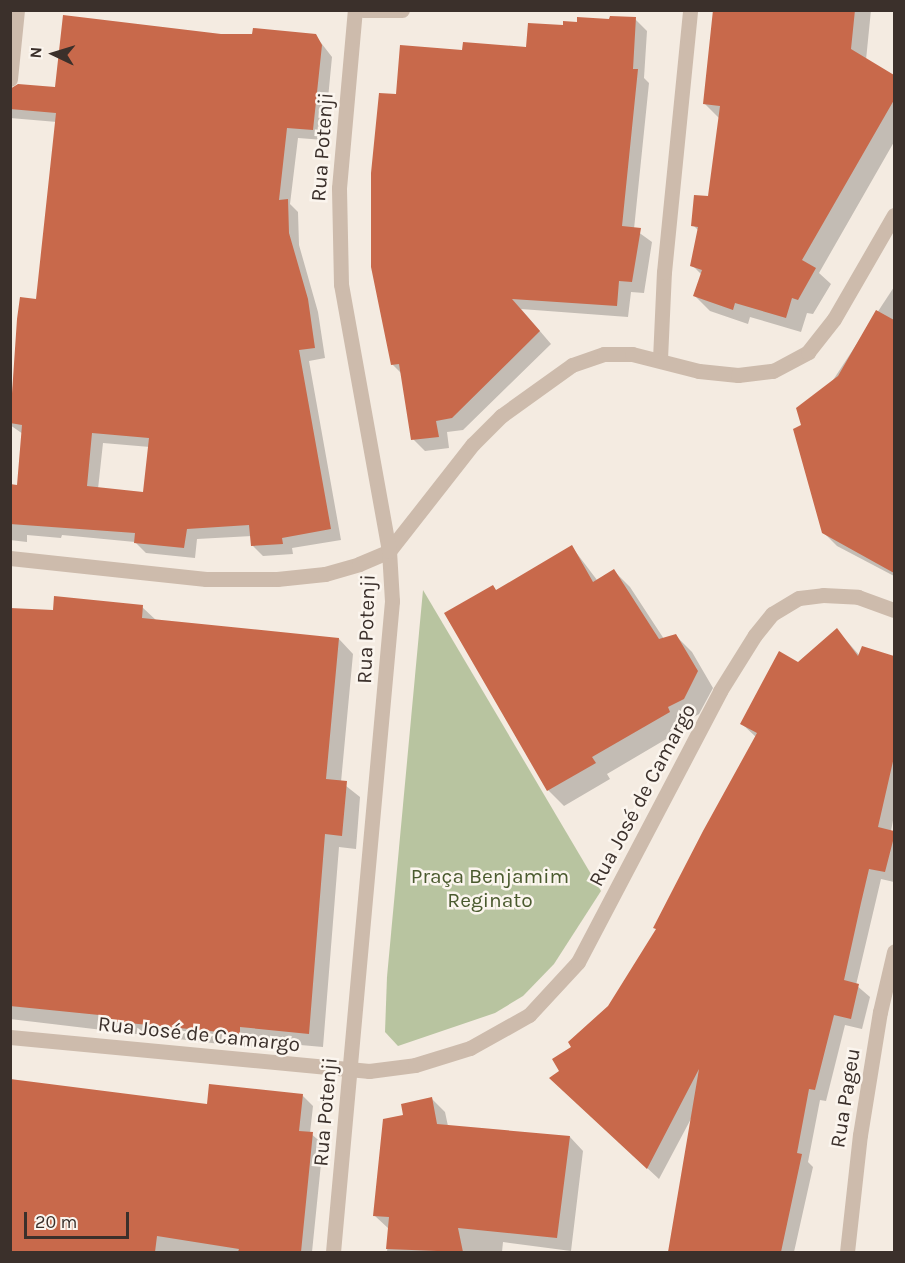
<!DOCTYPE html>
<html>
<head>
<meta charset="utf-8">
<style>
  body { margin:0 }
  #map { position:relative; width:905px; height:1263px; overflow:hidden; background:#f4ebe1; font-family:Karla,sans-serif }
  div>[style] { position:absolute }
  .green>* { inset:0; background:#b8c4a0 }
  .shadow>* { inset:0; background:#0003 }
  .building>* { inset:0; background:#c8694b }
  .minor>* { height:15px; margin:-7.5px; padding:0 7.5px; transform-origin:7.5px; border-radius:7.5px; background:#cdbbac }
  span { translate:-50% -50%; white-space:nowrap; text-align:center; line-height:1.15; -webkit-text-stroke:5px #fbf5ee; paint-order:stroke }
  .street-label { font-size:21px; color:#3b302b }
  .park-label { font-size:21px; color:#4a5a2e }
  .frame { position:absolute; inset:0; border:12px solid #3b302b; pointer-events:none }
  .north { position:absolute; left:24px; top:24px; width:60px; height:60px; -webkit-text-stroke:4px #fbf5ee; paint-order:stroke; rotate:274deg; font-size:16px; font-weight:700; line-height:24px; text-align:center; color:#3b302b }
  .north::after { content:''; display:block; margin:auto; width:21px; height:27px; background:#3b302b; clip-path:polygon(50% 0,100% 100%,50% 72%,0 100%) }
  .scale { position:absolute; left:24px; top:1212px; width:105px; height:27px; box-sizing:border-box; border:3px solid #3b302b; border-top:0; padding-left:8px; font-size:18px; line-height:21px; white-space:nowrap; color:#3b302b; -webkit-text-stroke:4px #fbf5ee; paint-order:stroke }
</style>
</head>
<body>
<div id="map">
  <div class="green">
    <div style="clip-path:polygon(423px 590px,601px 891px,554px 964px,523px 996px,495px 1013px,398px 1046px,385px 1032px,387px 977px)"></div>
  </div>
  <div class="shadow">
    <div style="clip-path:polygon(792px 10px,871px 10px,866px 60px,894px 77px,894px 142px,819px 273px,831px 284px,813px 314px,807px 313px,801px 332px,750px 317px,748px 324px,710px 311px,695px 296px,702px 275px,692px 265px,699px 231px,693px 225px,709px 198px,720px 119px,705px 104px)"></div>
    <div style="clip-path:polygon(578px 19px,635px 19px,647px 31px,644px 78px,649px 83px,634px 229px,652px 242px,644px 293px,631px 292px,628px 317px,521px 309px,551px 344px,463px 430px,447px 432px,449px 448px,425px 451px,413px 439px,402px 374px,392px 364px,373px 267px,397px 96px,463px 52px,527px 49px,565px 27px,578px 23px)"></div>
    <div style="clip-path:polygon(evenodd,221px 35px,315px 35px,332px 57px,324px 140px,298px 138px,290px 204px,298px 212px,299px 245px,318px 312px,325px 358px,309px 361px,341px 540px,292px 548px,293px 554px,263px 556px,253px 546px,252px 536px,197px 539px,195px 558px,146px 553px,135px 542px,62px 535px,61px 538px,27px 535px,27px 542px,10px 540px,10px 486px,18px 486px,23px 434px,10px 425px,18px 320px,37px 300px,57px 122px,10px 118px,10px 90px,57px 89px,221px 35px,103px 443px,150px 447px,145px 493px,98px 489px,103px 443px)"></div>
    <div style="clip-path:polygon(894px 287px,894px 576px,837px 546px,823px 532px,803px 426px)"></div>
    <div style="clip-path:polygon(572px 547px,597px 580px,614px 571px,630px 587px,664px 639px,676px 636px,692px 652px,713px 688px,699px 714px,683px 723px,685px 728px,607px 774px,610px 779px,564px 806px,548px 790px,497px 591px)"></div>
    <div style="clip-path:polygon(142px 607px,157px 621px,339px 639px,353px 654px,341px 782px,360px 797px,356px 849px,339px 847px,323px 1047px,255px 1041px,254px 1048px,10px 1019px,10px 610px,44px 613px)"></div>
    <div style="clip-path:polygon(837px 630px,860px 656px,863px 648px,894px 658px,894px 815px,891px 831px,894px 832px,894px 882px,881px 879px,856px 985px,870px 997px,862px 1029px,845px 1025px,826px 1101px,820px 1100px,808px 1162px,813px 1167px,794px 1252px,670px 1252px,693px 1115px,659px 1179px,562px 1089px,561px 1071px,573px 1047px,609px 1007px,658px 930px,756px 737px,742px 724px,798px 664px)"></div>
    <div style="clip-path:polygon(10px 1083px,208px 1105px,302px 1095px,313px 1106px,310px 1133px,323px 1144px,312px 1252px,10px 1252px)"></div>
    <div style="clip-path:polygon(432px 1099px,445px 1112px,448px 1126px,570px 1137px,583px 1151px,571px 1251px,503px 1242px,502px 1252px,387px 1252px,389px 1229px,375px 1216px,405px 1116px)"></div>
  </div>
  <div class="building">
    <div style="clip-path:polygon(713px 10px,855px 10px,851px 49px,894px 75px,894px 100px,802px 260px,816px 268px,798px 300px,792px 298px,786px 318px,735px 303px,733px 310px,693px 296px,702px 270px,690px 266px,698px 227px,691px 226px,694px 195px,708px 196px,720px 106px,703px 104px)"></div>
    <div style="clip-path:polygon(evenodd,63px 15px,221px 34px,252px 34px,253px 28px,316px 34px,322px 45px,313px 130px,287px 128px,279px 200px,288px 199px,289px 233px,308px 299px,315px 348px,299px 350px,331px 529px,282px 538px,283px 544px,251px 546px,249px 525px,187px 529px,184px 548px,134px 543px,135px 533px,10px 524px,10px 484px,17px 485px,22px 425px,10px 423px,17px 319px,20px 297px,36px 299px,56px 113px,10px 109px,10px 89px,18px 84px,55px 87px,63px 15px,92px 433px,149px 438px,143px 492px,87px 486px,92px 433px)"></div>
    <div style="clip-path:polygon(610px 16px,636px 17px,633px 69px,638px 69px,622px 226px,641px 228px,632px 282px,619px 281px,617px 306px,512px 299px,540px 331px,452px 418px,436px 421px,439px 437px,411px 440px,399px 364px,391px 365px,371px 267px,371px 173px,379px 93px,396px 94px,400px 45px,462px 50px,463px 42px,526px 47px,528px 23px,563px 25px,563px 21px,577px 22px,577px 17px,609px 19px)"></div>
    <div style="clip-path:polygon(876px 310px,894px 320px,894px 573px,822px 533px,793px 429px,801px 425px,796px 408px,838px 376px)"></div>
    <div style="clip-path:polygon(572px 545px,593px 582px,614px 569px,659px 639px,676px 634px,698px 671px,684px 699px,668px 707px,670px 712px,592px 757px,596px 763px,547px 791px,444px 613px,493px 585px,496px 590px)"></div>
    <div style="clip-path:polygon(54px 596px,143px 605px,142px 618px,339px 638px,326px 779px,347px 781px,342px 836px,325px 834px,309px 1034px,240px 1027px,240px 1034px,108px 1021px,109px 1016px,10px 1006px,10px 608px,53px 610px)"></div>
    <div style="clip-path:polygon(837px 628px,858px 656px,862px 646px,894px 656px,894px 757px,878px 827px,894px 831px,894px 837px,885px 872px,869px 869px,861px 903px,844px 980px,859px 984px,851px 1019px,834px 1015px,815px 1090px,809px 1089px,797px 1153px,802px 1154px,781px 1252px,668px 1252px,699px 1069px,647px 1169px,549px 1078px,559px 1071px,552px 1059px,571px 1047px,568px 1042px,608px 1006px,656px 929px,653px 928px,703px 831px,757px 733px,740px 724px,779px 651px,798px 662px)"></div>
    <div style="clip-path:polygon(10px 1079px,207px 1104px,209px 1084px,303px 1094px,299px 1131px,313px 1132px,301px 1252px,238px 1252px,239px 1249px,157px 1236px,155px 1252px,10px 1252px)"></div>
    <div style="clip-path:polygon(432px 1097px,437px 1124px,570px 1136px,557px 1238px,458px 1228px,463px 1252px,386px 1249px,389px 1217px,373px 1216px,383px 1119px,403px 1115px,401px 1104px)"></div>
  </div>
  <div class="minor">
    <div style="left:363px;top:10px;width:39px"></div>
    <div style="left:10px;top:79px;width:69px;rotate:-84.2deg"></div>
    <div style="left:660px;top:359px;width:87px;rotate:-87.4deg"></div>
    <div style="left:664px;top:272px;width:263px;rotate:-84.3deg"></div>
    <div style="left:10px;top:558px;width:197px;rotate:6.1deg"></div>
    <div style="left:206px;top:579px;width:71px"></div>
    <div style="left:277px;top:579px;width:48px;rotate:-5.9deg"></div>
    <div style="left:325px;top:574px;width:35px;rotate:-16deg"></div>
    <div style="left:359px;top:564px;width:33px;rotate:-23deg"></div>
    <div style="left:389px;top:551px;width:136px;rotate:-51.9deg"></div>
    <div style="left:473px;top:444px;width:40px;rotate:-45deg"></div>
    <div style="left:501px;top:416px;width:87px;rotate:-35.7deg"></div>
    <div style="left:572px;top:365px;width:34px;rotate:-19deg"></div>
    <div style="left:604px;top:354px;width:28px"></div>
    <div style="left:632px;top:354px;width:69px;rotate:14.2deg"></div>
    <div style="left:699px;top:371px;width:39px;rotate:6deg"></div>
    <div style="left:738px;top:375px;width:35px;rotate:-7deg"></div>
    <div style="left:773px;top:371px;width:40px;rotate:-28deg"></div>
    <div style="left:808px;top:352px;width:42px;rotate:-51.8deg"></div>
    <div style="left:834px;top:319px;width:120px;rotate:-60deg"></div>
    <div style="left:10px;top:1037px;width:361px;rotate:5.4deg"></div>
    <div style="left:369px;top:1071px;width:46px;rotate:-7.4deg"></div>
    <div style="left:415px;top:1065px;width:58px;rotate:-17.2deg"></div>
    <div style="left:470px;top:1048px;width:68px;rotate:-29.2deg"></div>
    <div style="left:529px;top:1015px;width:72px;rotate:-47.2deg"></div>
    <div style="left:578px;top:962px;width:306px;rotate:-62.3deg"></div>
    <div style="left:720px;top:691px;width:66px;rotate:-58deg"></div>
    <div style="left:755px;top:635px;width:27px;rotate:-51deg"></div>
    <div style="left:772px;top:614px;width:31px;rotate:-31deg"></div>
    <div style="left:799px;top:598px;width:24px;rotate:-7deg"></div>
    <div style="left:823px;top:595px;width:35px;rotate:3deg"></div>
    <div style="left:858px;top:597px;width:38px;rotate:20deg"></div>
    <div style="left:333px;top:1252px;width:654px;rotate:-84.82deg"></div>
    <div style="left:392px;top:601px;width:50px;rotate:-93.4deg"></div>
    <div style="left:389px;top:551px;width:271px;rotate:-100.2deg"></div>
    <div style="left:341px;top:284px;width:96px;rotate:-91.2deg"></div>
    <div style="left:339px;top:188px;width:179px;rotate:-84.9deg"></div>
    <div style="left:847px;top:1252px;width:118px;rotate:-83.7deg"></div>
    <div style="left:860px;top:1135px;width:125px;rotate:-80.8deg"></div>
    <div style="left:880px;top:1012px;width:62px;rotate:-76.9deg"></div>
  </div>
  <div class="street-label">
    <span style="left:322px;top:147px;rotate:-86deg">Rua Potenji</span>
    <span style="left:366px;top:629px;rotate:-88deg">Rua Potenji</span>
    <span style="left:642px;top:795px;rotate:-62deg">Rua José de Camargo</span>
    <span style="left:199px;top:1034px;rotate:6deg">Rua José de Camargo</span>
    <span style="left:845px;top:1098px;rotate:-81deg">Rua Pageu</span>
    <span style="left:325px;top:1112px;rotate:-85deg">Rua Potenji</span>
  </div>
  <div class="park-label">
    <span style="left:490px;top:888px">Praça Benjamim<br>Reginato</span>
  </div>
  <div class="frame"></div>
  <div class="north">N</div>
  <div class="scale">20 m</div>
</div>
</body>
</html>
